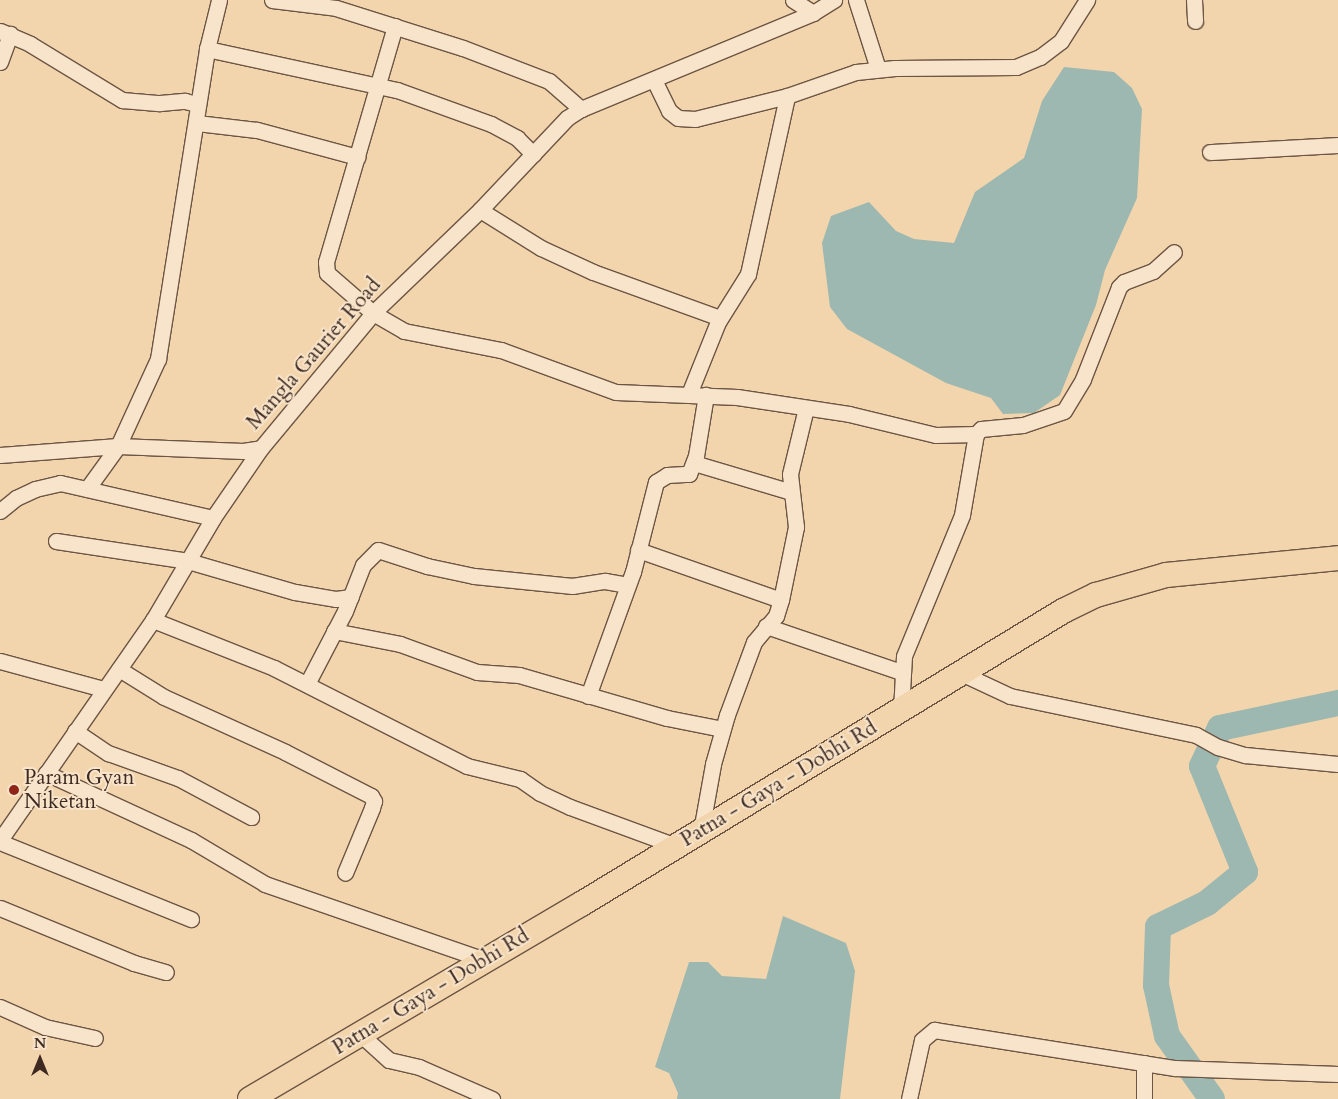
<!DOCTYPE html>
<html>
<head>
<meta charset="utf-8">
<style>
  body { margin:0 }
  #map { position:relative; width:1338px; height:1099px; overflow:hidden; background:#f3d5ad; font-family:Cardo,serif }
  div>[style] { position:absolute }
  .water>* { inset:0; background:#9cb8b0 }
  .river>* { height:26px; margin:-13px; padding:0 13px; transform-origin:13px; border-radius:13px; background:#9cb8b0 }
  .roads { filter:drop-shadow(1px 0 #6c5544) drop-shadow(-1px 0 #6c5544) drop-shadow(0 1px #6c5544) drop-shadow(0 -1px #6c5544) }
  .minor>* { height:15px; margin:-7.5px; padding:0 7.5px; transform-origin:7.5px; border-radius:7.5px; background:#f7e4ca }
  .primary>* { height:24px; margin:-12px; padding:0 12px; transform-origin:12px; border-radius:12px; background:#f3d5ad }
  .dots>* { width:14px; height:14px; translate:-50% -50%; box-sizing:border-box; border:2px solid #f7e4ca; border-radius:50% }
  span { translate:-50% -50%; white-space:nowrap; text-align:center; line-height:1.15; -webkit-text-stroke:4px #f7e4ca; paint-order:stroke }
  .street-label { font-size:21px; color:#3f2a21 }
  .poi-label { font-size:21px; color:#3f2a21 }
  .left { translate:0 -50%; text-align:left }
  .north { position:absolute; left:15px; top:1034px; width:50px; height:50px; -webkit-text-stroke:4px #f7e4ca; paint-order:stroke; rotate:0deg; font-size:14px; font-weight:700; line-height:20px; text-align:center; color:#3f2a21 }
  .north::after { content:''; display:block; margin:auto; width:18px; height:22px; background:#3f2a21; clip-path:polygon(50% 0,100% 100%,50% 72%,0 100%) }
</style>
</head>
<body>
<div id="map">
  <div class="water">
    <div style="clip-path:polygon(1064px 67px,1114px 72px,1132px 88px,1142px 109px,1137px 198px,1105px 270px,1096px 305px,1060px 395px,1034px 413px,1003px 414px,991px 398px,946px 383px,847px 329px,830px 307px,822px 243px,831px 216px,869px 202px,896px 231px,914px 239px,954px 243px,975px 192px,1024px 158px,1042px 101px)"></div>
    <div style="clip-path:polygon(783px 916px,846px 943px,855px 971px,840px 1099px,677px 1099px,678px 1093px,669px 1073px,655px 1067px,689px 962px,708px 962px,722px 976px,766px 979px)"></div>
  </div>
  <div class="river">
    <div style="left:1212px;top:1099px;width:77px;rotate:-125.5deg"></div>
    <div style="left:1167px;top:1036px;width:52px;rotate:-102.2deg"></div>
    <div style="left:1156px;top:985px;width:58px;rotate:-88deg"></div>
    <div style="left:1158px;top:927px;width:55px;rotate:-26.1deg"></div>
    <div style="left:1207px;top:903px;width:49px;rotate:-39.2deg"></div>
    <div style="left:1245px;top:872px;width:114px;rotate:-112.1deg"></div>
    <div style="left:1202px;top:766px;width:42px;rotate:-64.7deg"></div>
    <div style="left:1220px;top:728px;width:121px;rotate:-12deg"></div>
  </div>
  <div class="roads">
    <div class="minor">
      <div style="left:272px;top:0;width:64px;rotate:7.1deg"></div>
      <div style="left:336px;top:8px;width:133px;rotate:17.5deg"></div>
      <div style="left:463px;top:48px;width:92px;rotate:21deg"></div>
      <div style="left:549px;top:81px;width:43px;rotate:41.2deg"></div>
      <div style="left:793px;top:0;width:24px;rotate:33deg"></div>
      <div style="left:856px;top:0;width:72px;rotate:72.3deg"></div>
      <div style="left:1194px;top:0;width:21px;rotate:87deg"></div>
      <div style="left:395px;top:26px;width:246px;rotate:106.3deg"></div>
      <div style="left:326px;top:262px;width:11px;rotate:85deg"></div>
      <div style="left:327px;top:273px;width:61px;rotate:41deg"></div>
      <div style="left:373px;top:313px;width:36px;rotate:30deg"></div>
      <div style="left:404px;top:331px;width:99px;rotate:11.1deg"></div>
      <div style="left:501px;top:350px;width:122px;rotate:20.1deg"></div>
      <div style="left:616px;top:392px;width:121px;rotate:2.4deg"></div>
      <div style="left:737px;top:397px;width:113px;rotate:8.6deg"></div>
      <div style="left:849px;top:414px;width:89px;rotate:13.6deg"></div>
      <div style="left:936px;top:435px;width:40px;rotate:-1.4deg"></div>
      <div style="left:0;top:31px;width:33px;rotate:23deg"></div>
      <div style="left:30px;top:44px;width:108px;rotate:31.3deg"></div>
      <div style="left:122px;top:100px;width:38px;rotate:5deg"></div>
      <div style="left:160px;top:103px;width:25px;rotate:-5deg"></div>
      <div style="left:185px;top:101px;width:12px;rotate:14deg"></div>
      <div style="left:207px;top:49px;width:50px;rotate:-76.2deg"></div>
      <div style="left:0;top:62px;width:30px;rotate:-70deg"></div>
      <div style="left:654px;top:80px;width:34px;rotate:64deg"></div>
      <div style="left:669px;top:111px;width:11px;rotate:38deg"></div>
      <div style="left:678px;top:118px;width:17px;rotate:3deg"></div>
      <div style="left:695px;top:119px;width:95px;rotate:-14deg"></div>
      <div style="left:787px;top:96px;width:73px;rotate:-19.2deg"></div>
      <div style="left:856px;top:72px;width:39px;rotate:-6deg"></div>
      <div style="left:895px;top:68px;width:121px;rotate:-0.5deg"></div>
      <div style="left:1016px;top:67px;width:26px;rotate:-23deg"></div>
      <div style="left:1040px;top:57px;width:26px;rotate:-37deg"></div>
      <div style="left:1061px;top:41px;width:49px;rotate:-57.6deg"></div>
      <div style="left:197px;top:123px;width:60px;rotate:6.7deg"></div>
      <div style="left:257px;top:130px;width:104px;rotate:15.1deg"></div>
      <div style="left:1210px;top:152px;width:128px;rotate:-3.1deg"></div>
      <div style="left:480px;top:210px;width:72px;rotate:31.9deg"></div>
      <div style="left:541px;top:248px;width:57px;rotate:24.8deg"></div>
      <div style="left:593px;top:272px;width:135px;rotate:19.9deg"></div>
      <div style="left:689px;top:394px;width:78px;rotate:-68.1deg"></div>
      <div style="left:718px;top:322px;width:57px;rotate:-58deg"></div>
      <div style="left:748px;top:274px;width:182px;rotate:-77.6deg"></div>
      <div style="left:0;top:455px;width:118px;rotate:-4.4deg"></div>
      <div style="left:118px;top:446px;width:125px;rotate:2.3deg"></div>
      <div style="left:243px;top:451px;width:18px;rotate:-9deg"></div>
      <div style="left:694px;top:463px;width:101px;rotate:16.6deg"></div>
      <div style="left:87px;top:489px;width:53px;rotate:-54.2deg"></div>
      <div style="left:118px;top:446px;width:96px;rotate:-65.3deg"></div>
      <div style="left:158px;top:359px;width:314px;rotate:-81deg"></div>
      <div style="left:207px;top:49px;width:194px;rotate:12.2deg"></div>
      <div style="left:397px;top:90px;width:100px;rotate:19.9deg"></div>
      <div style="left:491px;top:124px;width:30px;rotate:28deg"></div>
      <div style="left:517px;top:138px;width:23px;rotate:45deg"></div>
      <div style="left:0;top:511px;width:21px;rotate:-39deg"></div>
      <div style="left:16px;top:498px;width:21px;rotate:-25deg"></div>
      <div style="left:35px;top:489px;width:26px;rotate:-13deg"></div>
      <div style="left:60px;top:483px;width:157px;rotate:12.9deg"></div>
      <div style="left:56px;top:541px;width:134px;rotate:8.6deg"></div>
      <div style="left:188px;top:561px;width:111px;rotate:16.2deg"></div>
      <div style="left:295px;top:592px;width:42px;rotate:9.7deg"></div>
      <div style="left:336px;top:599px;width:15px;rotate:-8deg"></div>
      <div style="left:638px;top:550px;width:151px;rotate:19.3deg"></div>
      <div style="left:153px;top:620px;width:130px;rotate:21.6deg"></div>
      <div style="left:274px;top:668px;width:216px;rotate:26.9deg"></div>
      <div style="left:467px;top:766px;width:55px;rotate:13.8deg"></div>
      <div style="left:520px;top:779px;width:24px;rotate:35deg"></div>
      <div style="left:540px;top:793px;width:33px;rotate:25deg"></div>
      <div style="left:570px;top:807px;width:113px;rotate:20.2deg"></div>
      <div style="left:766px;top:626px;width:143px;rotate:18.8deg"></div>
      <div style="left:334px;top:631px;width:67px;rotate:11.1deg"></div>
      <div style="left:400px;top:644px;width:82px;rotate:20deg"></div>
      <div style="left:477px;top:672px;width:42px;rotate:4.1deg"></div>
      <div style="left:519px;top:675px;width:154px;rotate:16.2deg"></div>
      <div style="left:667px;top:718px;width:56px;rotate:11.3deg"></div>
      <div style="left:0;top:661px;width:107px;rotate:15.2deg"></div>
      <div style="left:119px;top:669px;width:53px;rotate:31.9deg"></div>
      <div style="left:164px;top:697px;width:133px;rotate:24.4deg"></div>
      <div style="left:285px;top:752px;width:97px;rotate:27.1deg"></div>
      <div style="left:371px;top:796px;width:6px;rotate:59deg"></div>
      <div style="left:374px;top:801px;width:7px;rotate:106deg"></div>
      <div style="left:372px;top:808px;width:70px;rotate:112.6deg"></div>
      <div style="left:963px;top:674px;width:52px;rotate:25.1deg"></div>
      <div style="left:1010px;top:696px;width:190px;rotate:11.8deg"></div>
      <div style="left:1196px;top:735px;width:25px;rotate:29deg"></div>
      <div style="left:1218px;top:747px;width:28px;rotate:17deg"></div>
      <div style="left:1245px;top:755px;width:93px;rotate:5.5deg"></div>
      <div style="left:307px;top:684px;width:82px;rotate:-62.5deg"></div>
      <div style="left:345px;top:611px;width:49px;rotate:-68.6deg"></div>
      <div style="left:363px;top:565px;width:21px;rotate:-45deg"></div>
      <div style="left:378px;top:550px;width:52px;rotate:18.1deg"></div>
      <div style="left:427px;top:566px;width:48px;rotate:12deg"></div>
      <div style="left:474px;top:576px;width:99px;rotate:5.8deg"></div>
      <div style="left:572px;top:586px;width:33px;rotate:-9deg"></div>
      <div style="left:605px;top:581px;width:23px;rotate:10deg"></div>
      <div style="left:588px;top:696px;width:132px;rotate:-70.1deg"></div>
      <div style="left:633px;top:572px;width:93px;rotate:-75.7deg"></div>
      <div style="left:656px;top:482px;width:13px;rotate:-32deg"></div>
      <div style="left:667px;top:475px;width:22px;rotate:-3deg"></div>
      <div style="left:689px;top:474px;width:19px;rotate:-69deg"></div>
      <div style="left:696px;top:456px;width:62px;rotate:-80.7deg"></div>
      <div style="left:901px;top:710px;width:54px;rotate:-86.8deg"></div>
      <div style="left:904px;top:656px;width:152px;rotate:-67.6deg"></div>
      <div style="left:962px;top:515px;width:82px;rotate:-80.2deg"></div>
      <div style="left:976px;top:434px;width:7px;rotate:-45deg"></div>
      <div style="left:981px;top:429px;width:42px;rotate:-5.4deg"></div>
      <div style="left:1023px;top:425px;width:43px;rotate:-18.9deg"></div>
      <div style="left:1064px;top:411px;width:37px;rotate:-59deg"></div>
      <div style="left:1083px;top:379px;width:99px;rotate:-68.6deg"></div>
      <div style="left:1119px;top:287px;width:7px;rotate:-45deg"></div>
      <div style="left:1124px;top:282px;width:31px;rotate:-21deg"></div>
      <div style="left:1153px;top:271px;width:28px;rotate:-42deg"></div>
      <div style="left:75px;top:731px;width:40px;rotate:34deg"></div>
      <div style="left:108px;top:753px;width:74px;rotate:19.7deg"></div>
      <div style="left:178px;top:778px;width:83px;rotate:28.1deg"></div>
      <div style="left:46px;top:773px;width:160px;rotate:24.8deg"></div>
      <div style="left:191px;top:840px;width:86px;rotate:30.7deg"></div>
      <div style="left:265px;top:884px;width:233px;rotate:19.1deg"></div>
      <div style="left:701px;top:831px;width:68px;rotate:-79.8deg"></div>
      <div style="left:713px;top:764px;width:51px;rotate:-74.1deg"></div>
      <div style="left:727px;top:715px;width:78px;rotate:-69.7deg"></div>
      <div style="left:754px;top:642px;width:34px;rotate:-50deg"></div>
      <div style="left:776px;top:616px;width:17px;rotate:-73deg"></div>
      <div style="left:781px;top:600px;width:75px;rotate:-78.4deg"></div>
      <div style="left:796px;top:527px;width:53px;rotate:-96.5deg"></div>
      <div style="left:790px;top:474px;width:68px;rotate:-76.4deg"></div>
      <div style="left:0;top:840px;width:268px;rotate:-55.2deg"></div>
      <div style="left:153px;top:620px;width:118px;rotate:-59.5deg"></div>
      <div style="left:213px;top:518px;width:85px;rotate:-55.6deg"></div>
      <div style="left:261px;top:448px;width:175px;rotate:-50.3deg"></div>
      <div style="left:373px;top:313px;width:149px;rotate:-43.9deg"></div>
      <div style="left:480px;top:210px;width:127px;rotate:-46.6deg"></div>
      <div style="left:567px;top:118px;width:17px;rotate:-33deg"></div>
      <div style="left:581px;top:109px;width:251px;rotate:-22.5deg"></div>
      <div style="left:813px;top:13px;width:25px;rotate:-32deg"></div>
      <div style="left:0;top:842px;width:206px;rotate:22deg"></div>
      <div style="left:0;top:908px;width:145px;rotate:22.3deg"></div>
      <div style="left:134px;top:963px;width:33px;rotate:16deg"></div>
      <div style="left:0;top:1007px;width:49px;rotate:24deg"></div>
      <div style="left:45px;top:1027px;width:51px;rotate:12.4deg"></div>
      <div style="left:360px;top:1034px;width:39px;rotate:42deg"></div>
      <div style="left:389px;top:1060px;width:31px;rotate:13deg"></div>
      <div style="left:419px;top:1067px;width:80px;rotate:23.7deg"></div>
      <div style="left:909px;top:1099px;width:60px;rotate:-77.6deg"></div>
      <div style="left:922px;top:1040px;width:16px;rotate:-40deg"></div>
      <div style="left:934px;top:1030px;width:244px;rotate:9deg"></div>
      <div style="left:1175px;top:1068px;width:163px;rotate:2.1deg"></div>
      <div style="left:1144px;top:1099px;width:36px;rotate:-90deg"></div>
    </div>
    <div class="primary">
      <div style="left:250px;top:1099px;width:386px;rotate:-30.5deg"></div>
      <div style="left:583px;top:903px;width:562px;rotate:-31.31deg"></div>
      <div style="left:1063px;top:611px;width:37px;rotate:-26deg"></div>
      <div style="left:1096px;top:595px;width:73px;rotate:-15.9deg"></div>
      <div style="left:1166px;top:575px;width:173px;rotate:-5.6deg"></div>
    </div>
  </div>
  <div class="dots">
    <div style="left:14px;top:790px;background:#8f2418"></div>
  </div>
  <div class="street-label">
    <span style="left:314px;top:354px;rotate:-49deg">Mangla Gaurier Road</span>
    <span style="left:779px;top:784px;rotate:-31deg">Patna - Gaya - Dobhi Rd</span>
    <span style="left:431px;top:992px;rotate:-31deg">Patna - Gaya - Dobhi Rd</span>
  </div>
  <div class="poi-label">
    <span class="left" style="left:24px;top:790px">Param Gyan<br>Niketan</span>
  </div>
  <div class="north">N</div>
</div>
</body>
</html>
